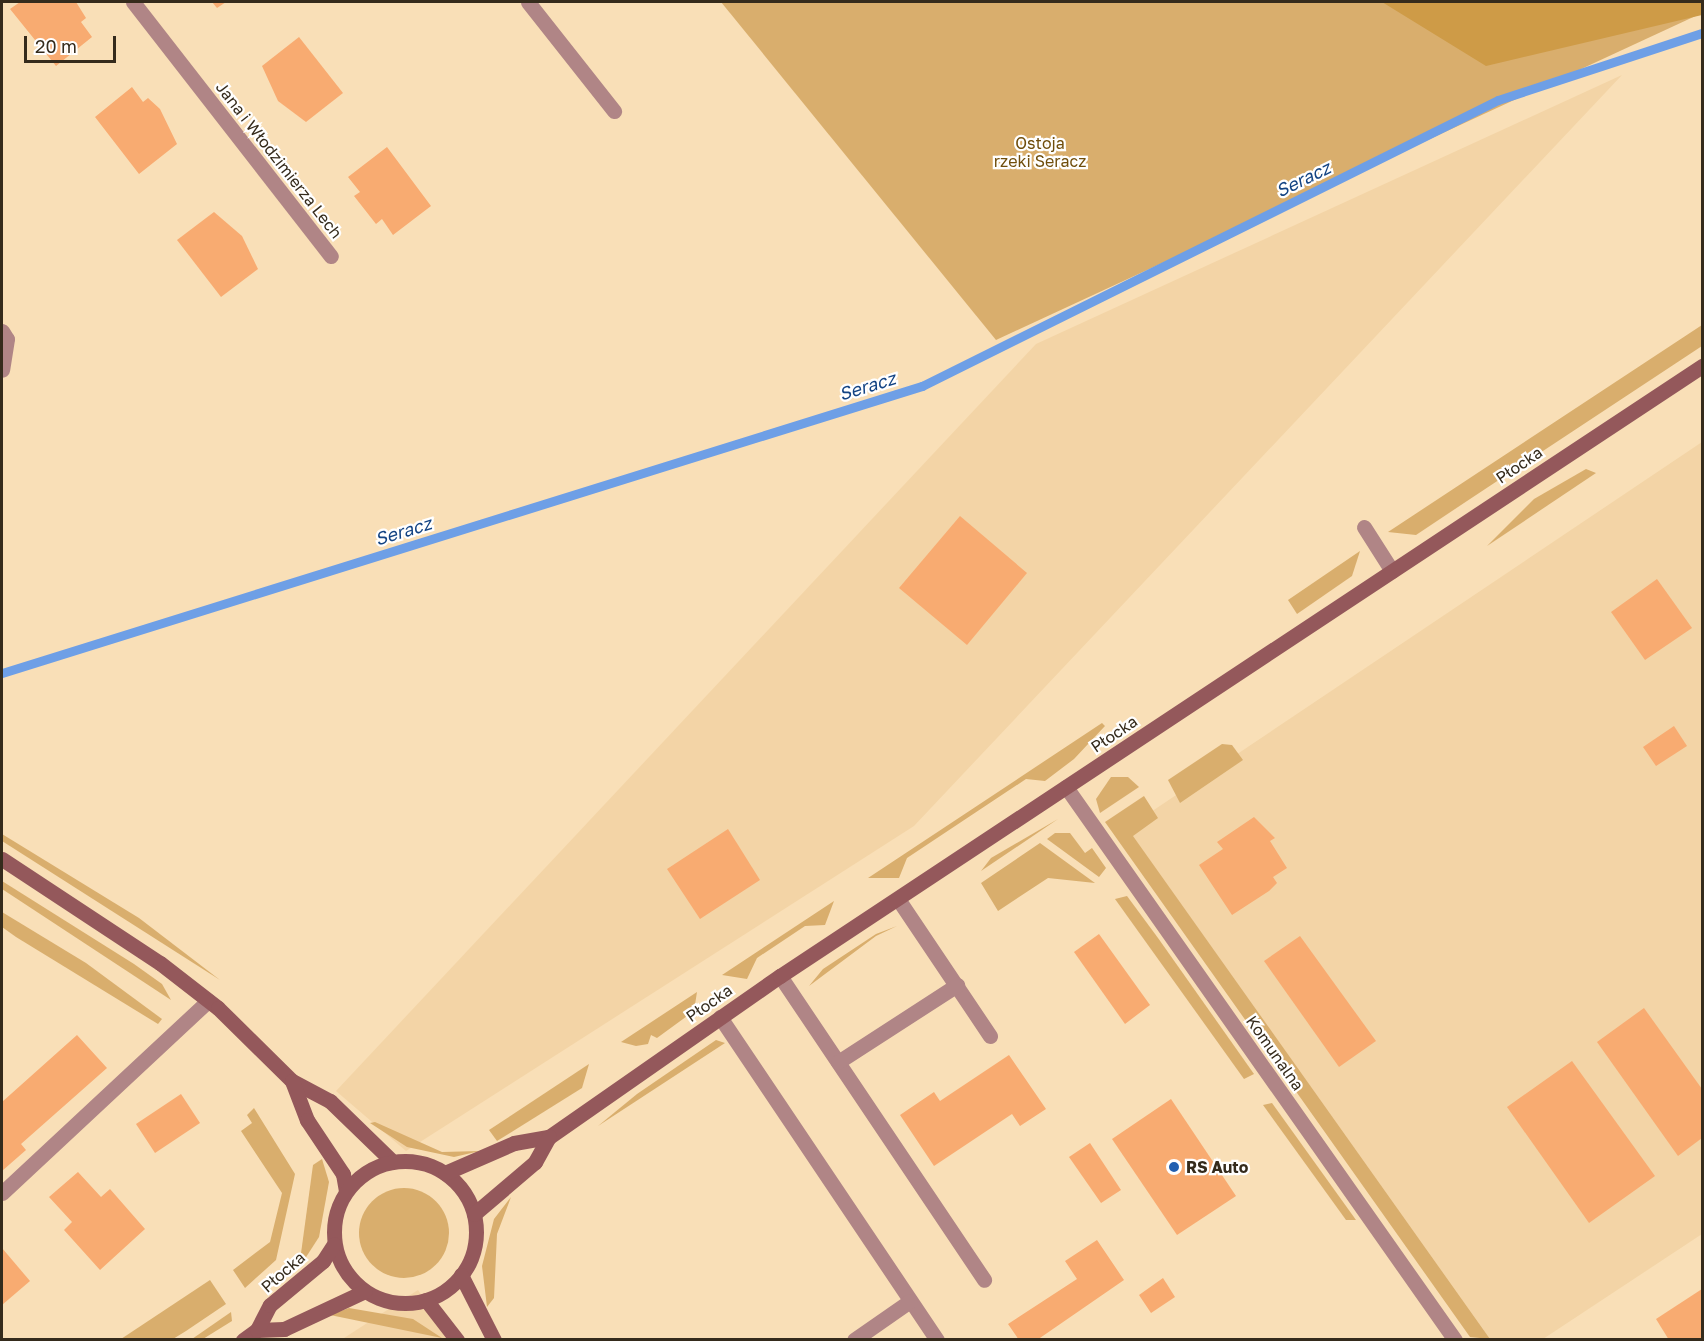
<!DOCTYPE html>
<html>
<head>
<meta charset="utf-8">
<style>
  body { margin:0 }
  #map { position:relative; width:1704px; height:1341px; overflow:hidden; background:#f9dfb7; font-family:"Golos Text",sans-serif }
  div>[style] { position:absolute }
  .built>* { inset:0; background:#f3d4a6 }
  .green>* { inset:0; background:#d9ae6d }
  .round { border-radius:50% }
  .forest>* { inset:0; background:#ce9b47 }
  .stream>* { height:9px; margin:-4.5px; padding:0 4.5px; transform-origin:4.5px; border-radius:4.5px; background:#6e9fe6 }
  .building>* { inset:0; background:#f8ab71 }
  .lane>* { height:15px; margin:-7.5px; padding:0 7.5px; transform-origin:7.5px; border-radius:7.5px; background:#b08586 }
  .street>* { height:15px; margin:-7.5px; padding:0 7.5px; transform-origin:7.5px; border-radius:7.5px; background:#b08586 }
  .secondary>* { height:15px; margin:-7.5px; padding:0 7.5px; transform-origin:7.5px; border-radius:7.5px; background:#94585b }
  .secondary>.ring { margin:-7.5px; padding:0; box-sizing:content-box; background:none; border:15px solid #94585b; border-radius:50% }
  .dots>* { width:16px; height:16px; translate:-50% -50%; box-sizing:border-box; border:3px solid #fff; border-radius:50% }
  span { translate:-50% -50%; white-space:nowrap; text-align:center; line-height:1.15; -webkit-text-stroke:4.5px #fff; paint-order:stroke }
  .park-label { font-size:16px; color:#704e0c }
  .street-label { font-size:16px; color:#352b1c }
  .poi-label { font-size:16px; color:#352b1c; font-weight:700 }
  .left { translate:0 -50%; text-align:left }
  .water-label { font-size:18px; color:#144483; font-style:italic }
  .frame { position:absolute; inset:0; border:3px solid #352b1c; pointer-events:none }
  .scale { position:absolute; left:24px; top:36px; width:92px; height:27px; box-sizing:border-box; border:3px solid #352b1c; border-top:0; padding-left:8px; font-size:18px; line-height:21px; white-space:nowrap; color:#352b1c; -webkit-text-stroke:4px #fff; paint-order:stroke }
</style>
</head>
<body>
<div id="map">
  <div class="built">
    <div style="clip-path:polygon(1622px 75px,914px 826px,406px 1151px,336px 1091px,1036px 344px)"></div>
    <div style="clip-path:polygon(1702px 442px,1702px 1234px,1543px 1339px,1490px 1339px,1127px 828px)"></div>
    <div style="clip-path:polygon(418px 1290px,452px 1339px,341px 1340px)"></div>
  </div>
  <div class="green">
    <div style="clip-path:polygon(721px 2px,1702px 2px,1702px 13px,996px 340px)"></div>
    <div style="clip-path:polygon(1702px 325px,1702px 346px,1464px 503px,1416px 535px,1388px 532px)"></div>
    <div style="clip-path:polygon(1586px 469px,1596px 473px,1487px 546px,1534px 499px)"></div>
    <div style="clip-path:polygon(1360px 551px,1352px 576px,1297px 614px,1288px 600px)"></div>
    <div style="clip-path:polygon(1102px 723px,1105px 726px,1074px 759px,1045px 781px,1026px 779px,907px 858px,899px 878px,868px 878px)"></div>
    <div style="clip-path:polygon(1222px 744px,1232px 745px,1243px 760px,1180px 803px,1168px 780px)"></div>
    <div style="clip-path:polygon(1111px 777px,1128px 777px,1139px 787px,1100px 813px,1096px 799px)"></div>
    <div style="clip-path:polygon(1144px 796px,1158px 818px,1133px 836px,1490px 1339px,1470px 1337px,1105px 822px)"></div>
    <div style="clip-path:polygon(1058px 819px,1030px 838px,981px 871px,991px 858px)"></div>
    <div style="clip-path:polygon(1055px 833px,1070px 833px,1085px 853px,1092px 848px,1106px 868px,1099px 877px,1047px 839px)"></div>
    <div style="clip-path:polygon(2px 834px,139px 918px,220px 980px,2px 841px)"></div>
    <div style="clip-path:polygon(1040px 843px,1095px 883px,1048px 878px,998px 911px,981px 883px)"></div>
    <div style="clip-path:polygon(2px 881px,134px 964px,162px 984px,171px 1000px,2px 889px)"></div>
    <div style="clip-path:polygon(1127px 896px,1158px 938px,1254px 1074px,1244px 1079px,1115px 899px)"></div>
    <div style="clip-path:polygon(834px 901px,825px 925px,805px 926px,757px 958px,747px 979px,722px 975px)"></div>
    <div style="clip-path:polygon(2px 912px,86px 963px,162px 1019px,158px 1024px,16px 937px,2px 927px)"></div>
    <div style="clip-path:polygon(897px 926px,876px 936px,809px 986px,823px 969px,876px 934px)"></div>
    <div style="clip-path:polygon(697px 992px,694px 1011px,657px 1038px,651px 1035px,648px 1044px,636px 1046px,621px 1042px)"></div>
    <div style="clip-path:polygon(716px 1040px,725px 1043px,598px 1126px,637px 1094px)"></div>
    <div style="clip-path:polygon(589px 1064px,582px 1088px,497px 1141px,489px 1130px)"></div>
    <div style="clip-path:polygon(1272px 1103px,1356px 1220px,1346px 1220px,1263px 1105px)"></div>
    <div style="clip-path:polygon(254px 1108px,295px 1174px,276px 1260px,245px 1288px,233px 1270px,270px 1242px,282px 1193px,241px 1131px,252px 1123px,247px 1115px)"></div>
    <div style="clip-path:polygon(375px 1122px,442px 1152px,480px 1151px,454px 1157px,407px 1147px,370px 1123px)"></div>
    <div style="clip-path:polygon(322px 1159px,329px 1182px,319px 1237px,299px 1268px,313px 1165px)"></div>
    <div class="round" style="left:359px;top:1188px;width:90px;height:90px"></div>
    <div style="clip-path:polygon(511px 1197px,497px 1234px,494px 1298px,487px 1307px,482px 1266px,494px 1219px)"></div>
    <div style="clip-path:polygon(210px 1280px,226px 1304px,186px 1331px,173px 1339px,121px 1339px)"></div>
    <div style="clip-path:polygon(349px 1308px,413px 1319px,442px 1338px,330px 1315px)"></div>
    <div style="clip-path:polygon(231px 1312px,232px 1321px,203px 1339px,192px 1339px)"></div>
  </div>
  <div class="forest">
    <div style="clip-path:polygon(1382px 2px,1702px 2px,1702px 15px,1486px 66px)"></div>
  </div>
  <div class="stream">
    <div style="left:2px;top:673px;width:964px;rotate:-17.33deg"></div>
    <div style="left:922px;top:386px;width:643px;rotate:-26.41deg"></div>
    <div style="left:1498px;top:100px;width:215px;rotate:-18.2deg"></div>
  </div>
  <div class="building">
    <div style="clip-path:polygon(20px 2px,76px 2px,86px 18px,81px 22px,92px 37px,56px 66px,10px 9px)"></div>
    <div style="clip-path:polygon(212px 2px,226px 2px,217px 8px)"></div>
    <div style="clip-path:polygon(299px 37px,343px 93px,306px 122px,278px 101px,262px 66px)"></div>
    <div style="clip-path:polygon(132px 87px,143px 102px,148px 98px,160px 109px,177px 144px,139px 174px,95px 117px)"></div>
    <div style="clip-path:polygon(387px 147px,431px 206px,393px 235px,382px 219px,376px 224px,354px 196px,360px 192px,348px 177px)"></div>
    <div style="clip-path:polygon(214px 212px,242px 236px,258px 269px,221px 297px,177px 240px)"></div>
    <div style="clip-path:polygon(960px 516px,1027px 573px,967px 645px,899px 588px)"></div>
    <div style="clip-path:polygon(1657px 579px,1692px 628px,1645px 660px,1611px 612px)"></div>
    <div style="clip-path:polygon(1674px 726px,1687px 746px,1656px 766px,1643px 747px)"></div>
    <div style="clip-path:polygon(1254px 817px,1275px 838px,1270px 841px,1287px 868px,1273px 877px,1277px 883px,1269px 891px,1232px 915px,1199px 865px,1223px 849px,1217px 842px)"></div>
    <div style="clip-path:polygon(728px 829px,760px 880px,700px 919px,667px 869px)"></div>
    <div style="clip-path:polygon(1099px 934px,1150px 1005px,1125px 1024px,1074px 952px)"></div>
    <div style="clip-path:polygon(1300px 936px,1376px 1041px,1339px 1067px,1264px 961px)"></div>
    <div style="clip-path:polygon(1644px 1008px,1702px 1089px,1702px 1138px,1678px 1156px,1597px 1042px)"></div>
    <div style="clip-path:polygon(77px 1035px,107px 1068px,21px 1144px,26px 1150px,2px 1171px,2px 1102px)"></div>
    <div style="clip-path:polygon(1009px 1055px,1046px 1109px,1020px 1126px,1012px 1114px,934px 1166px,900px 1115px,934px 1092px,940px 1101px)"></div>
    <div style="clip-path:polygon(1572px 1061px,1655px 1176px,1589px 1223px,1507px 1107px)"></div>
    <div style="clip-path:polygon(181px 1094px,200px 1123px,155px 1153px,136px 1124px)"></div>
    <div style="clip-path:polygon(1171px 1099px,1236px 1196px,1177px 1235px,1112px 1139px)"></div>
    <div style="clip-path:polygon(1090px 1143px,1121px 1190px,1101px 1203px,1069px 1157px)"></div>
    <div style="clip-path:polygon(78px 1172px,101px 1197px,110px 1189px,145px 1229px,100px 1270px,64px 1230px,72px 1222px,49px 1197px)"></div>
    <div style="clip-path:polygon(1097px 1240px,1124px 1280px,1037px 1340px,1019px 1340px,1008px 1324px,1077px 1279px,1065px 1261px)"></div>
    <div style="clip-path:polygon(2px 1248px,30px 1281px,2px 1305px)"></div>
    <div style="clip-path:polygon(1163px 1278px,1175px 1297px,1151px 1313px,1139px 1295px)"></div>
    <div style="clip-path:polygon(1702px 1289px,1702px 1340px,1669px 1340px,1656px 1319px)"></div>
  </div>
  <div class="lane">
    <div style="left:1364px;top:527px;width:52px;rotate:57.5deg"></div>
    <div style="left:898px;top:899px;width:165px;rotate:56.1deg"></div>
    <div style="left:780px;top:976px;width:366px;rotate:56.1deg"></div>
    <div style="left:720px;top:1017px;width:389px;rotate:56.1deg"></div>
    <div style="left:838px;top:1062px;width:142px;rotate:-32.9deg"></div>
    <div style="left:2px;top:1193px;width:282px;rotate:-43deg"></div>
    <div style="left:854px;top:1340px;width:68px;rotate:-34.9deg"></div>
  </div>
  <div class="street">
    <div style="left:133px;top:2px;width:322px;rotate:52.1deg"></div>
    <div style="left:528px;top:2px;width:139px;rotate:51.7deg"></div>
    <div style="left:2px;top:331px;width:9px;rotate:58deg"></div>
    <div style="left:7px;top:339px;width:31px;rotate:99deg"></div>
    <div style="left:1066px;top:787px;width:676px;rotate:54.88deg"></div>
  </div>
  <div class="secondary">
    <div style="left:2px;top:859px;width:189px;rotate:33.4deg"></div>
    <div style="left:160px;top:963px;width:73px;rotate:37.8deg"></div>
    <div style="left:218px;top:1008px;width:104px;rotate:44.6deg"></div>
    <div style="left:292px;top:1081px;width:43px;rotate:27.8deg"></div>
    <div style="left:330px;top:1101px;width:86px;rotate:44.1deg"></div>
    <div style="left:292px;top:1081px;width:42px;rotate:69deg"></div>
    <div style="left:307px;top:1120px;width:65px;rotate:56.3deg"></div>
    <div style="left:343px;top:1174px;width:17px;rotate:80deg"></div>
    <div class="ring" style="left:334px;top:1161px;width:127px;height:127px"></div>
    <div style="left:445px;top:1173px;width:75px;rotate:-23.5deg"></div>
    <div style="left:514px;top:1143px;width:36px;rotate:-10deg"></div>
    <div style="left:549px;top:1137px;width:282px;rotate:-34.9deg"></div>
    <div style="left:780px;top:976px;width:1106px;rotate:-33.49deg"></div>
    <div style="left:474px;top:1214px;width:80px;rotate:-40.4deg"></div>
    <div style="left:535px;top:1162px;width:29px;rotate:-61deg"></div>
    <div style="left:461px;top:1275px;width:73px;rotate:63.1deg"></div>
    <div style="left:426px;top:1300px;width:51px;rotate:52.2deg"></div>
    <div style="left:257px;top:1330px;width:27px;rotate:-2deg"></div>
    <div style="left:284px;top:1329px;width:89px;rotate:-25.1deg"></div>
    <div style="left:243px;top:1340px;width:17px;rotate:-36deg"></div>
    <div style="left:257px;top:1330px;width:28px;rotate:-63deg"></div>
    <div style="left:270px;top:1305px;width:69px;rotate:-39.7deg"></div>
    <div style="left:323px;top:1261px;width:20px;rotate:-57deg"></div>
  </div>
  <div class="dots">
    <div style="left:1174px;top:1167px;background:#225fb0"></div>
  </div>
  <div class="park-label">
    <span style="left:1040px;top:152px">Ostoja<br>rzeki Seracz</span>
  </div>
  <div class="street-label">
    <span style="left:279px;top:160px;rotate:52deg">Jana i Włodzimierza Lech</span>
    <span style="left:1519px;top:465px;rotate:-34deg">Płocka</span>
    <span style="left:1114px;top:734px;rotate:-34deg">Płocka</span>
    <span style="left:709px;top:1003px;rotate:-35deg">Płocka</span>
    <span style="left:1275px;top:1053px;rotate:55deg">Komunalna</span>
    <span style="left:283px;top:1272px;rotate:-41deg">Płocka</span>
  </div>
  <div class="poi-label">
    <span class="left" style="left:1186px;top:1167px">RS Auto</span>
  </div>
  <div class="water-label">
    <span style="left:1303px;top:179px;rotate:-26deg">Seracz</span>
    <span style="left:867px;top:386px;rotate:-17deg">Seracz</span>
    <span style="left:403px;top:531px;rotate:-17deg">Seracz</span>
  </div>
  <div class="frame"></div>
  <div class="scale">20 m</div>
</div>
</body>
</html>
